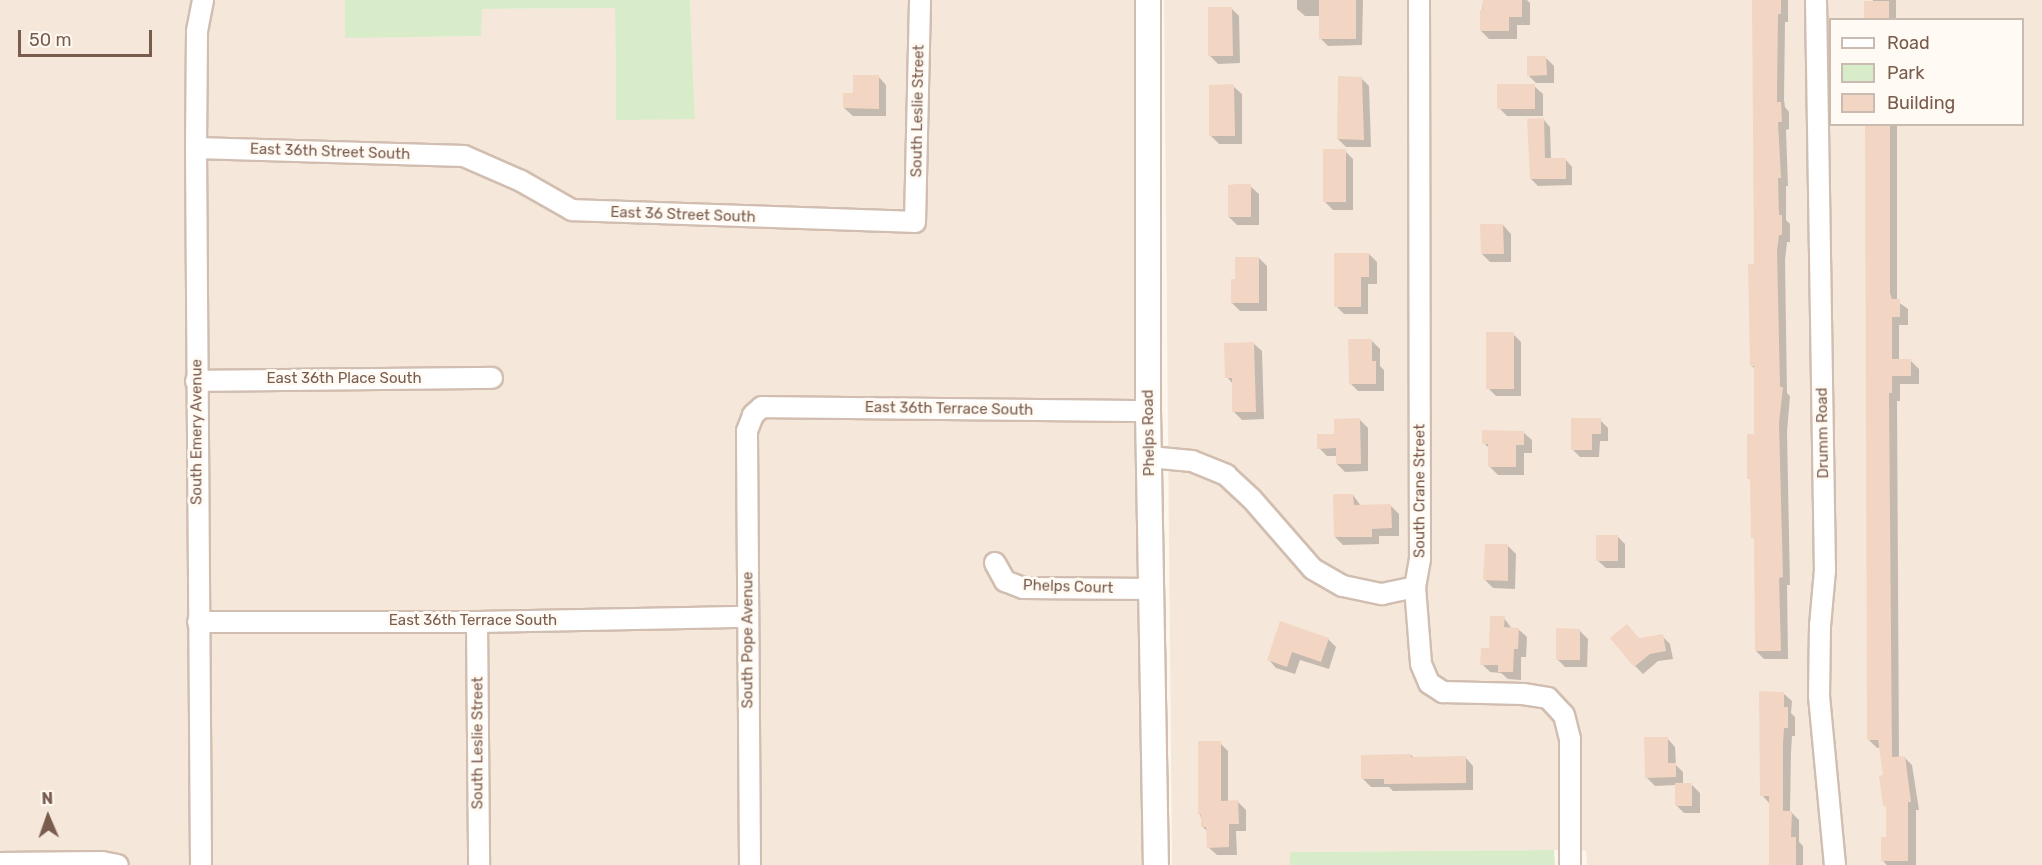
<!DOCTYPE html>
<html>
<head>
<meta charset="utf-8">
<style>
  body { margin:0 }
  #map { position:relative; width:2042px; height:865px; overflow:hidden; background:#fdf6ec; font-family:Rubik,sans-serif }
  div>[style] { position:absolute }
  .residential>* { inset:0; background:#f5e8da }
  .green>* { inset:0; background:#d8ecc9 }
  .shadow>* { inset:0; background:#0003 }
  .building>* { inset:0; background:#f3d5c3 }
  .roads { filter:drop-shadow(2px 0 #d1beb0) drop-shadow(-2px 0 #d1beb0) drop-shadow(0 2px #d1beb0) drop-shadow(0 -2px #d1beb0) }
  .minor>* { height:20px; margin:-10px; padding:0 10px; transform-origin:10px; border-radius:10px; background:#fff }
  .tertiary>* { height:24px; margin:-12px; padding:0 12px; transform-origin:12px; border-radius:12px; background:#fff }
  span { translate:-50% -50%; white-space:nowrap; text-align:center; line-height:1.15; -webkit-text-stroke:6px #fffaf3; paint-order:stroke }
  .street-label { font-size:15px; color:#7a5c4d }
  .legend { position:absolute; left:1829px; top:18px; width:195px; height:108px; box-sizing:border-box; background:#fffaf3; border:2px solid #cabbb1; margin:0; padding:8px 10px; list-style:none; font-size:18px; color:#7a5c4d }
  .legend li { display:flex; align-items:center; gap:12px; height:30px }
  .legend b { width:30px; border:2px solid #cabbb1 }
  .north { position:absolute; left:18px; top:787px; width:60px; height:60px; -webkit-text-stroke:4px #fffaf3; paint-order:stroke; rotate:358deg; font-size:16px; font-weight:700; line-height:24px; text-align:center; color:#7a5c4d }
  .north::after { content:''; display:block; margin:auto; width:21px; height:27px; background:#7a5c4d; clip-path:polygon(50% 0,100% 100%,50% 72%,0 100%) }
  .scale { position:absolute; left:18px; top:30px; width:134px; height:27px; box-sizing:border-box; border:3px solid #7a5c4d; border-top:0; padding-left:8px; font-size:18px; line-height:21px; white-space:nowrap; color:#7a5c4d; -webkit-text-stroke:4px #fffaf3; paint-order:stroke }
</style>
</head>
<body>
<div id="map">
  <div class="residential">
    <div style="clip-path:polygon(0 0,345px 0,345px 37px,481px 36px,481px 9px,615px 8px,616px 119px,695px 119px,690px 0,1138px 0,1149px 865px,0 865px)"></div>
    <div style="clip-path:polygon(evenodd,1164px 0,2042px 0,2042px 865px,1587px 865px,1586px 851px,1554px 850px,1290px 852px,1290px 865px,1172px 865px,1164px 0,1830px 20px,2022px 20px,2022px 124px,1830px 124px,1830px 20px)"></div>
  </div>
  <div class="green">
    <div style="clip-path:polygon(345px 0,690px 0,695px 119px,616px 120px,615px 8px,482px 9px,481px 36px,345px 38px)"></div>
    <div style="clip-path:polygon(1554px 850px,1555px 865px,1290px 865px,1290px 852px)"></div>
  </div>
  <div class="shadow">
    <div style="clip-path:polygon(1297px 0,1363px 0,1362px 45px,1328px 46px,1320px 38px,1320px 16px,1305px 16px,1297px 9px)"></div>
    <div style="clip-path:polygon(1483px 0,1527px 0,1530px 3px,1530px 25px,1517px 25px,1517px 39px,1489px 39px,1481px 31px)"></div>
    <div style="clip-path:polygon(1755px 0,1788px 0,1788px 22px,1785px 22px,1784px 100px,1785px 107px,1789px 112px,1789px 129px,1786px 130px,1788px 186px,1786px 186px,1786px 220px,1790px 224px,1790px 242px,1787px 242px,1785px 260px,1787px 393px,1790px 396px,1787px 432px,1790px 585px,1787px 585px,1788px 659px,1764px 659px,1756px 651px,1756px 540px,1752px 537px,1752px 481px,1749px 478px,1755px 435px,1755px 369px,1752px 366px,1756px 265px)"></div>
    <div style="clip-path:polygon(1873px 0,1896px 0,1896px 20px,1866px 20px)"></div>
    <div style="clip-path:polygon(1231px 8px,1239px 16px,1240px 63px,1218px 64px,1210px 56px)"></div>
    <div style="clip-path:polygon(1546px 58px,1554px 66px,1554px 83px,1536px 83px,1528px 75px)"></div>
    <div style="clip-path:polygon(878px 76px,886px 85px,886px 116px,853px 116px,844px 108px,855px 95px)"></div>
    <div style="clip-path:polygon(1361px 78px,1369px 86px,1371px 147px,1346px 147px,1338px 139px)"></div>
    <div style="clip-path:polygon(1233px 86px,1242px 94px,1242px 144px,1219px 144px,1211px 136px)"></div>
    <div style="clip-path:polygon(1534px 86px,1543px 94px,1543px 116px,1507px 116px,1499px 108px)"></div>
    <div style="clip-path:polygon(1544px 120px,1550px 127px,1551px 160px,1566px 160px,1572px 167px,1572px 185px,1538px 186px,1531px 179px)"></div>
    <div style="clip-path:polygon(1866px 124px,1897px 124px,1897px 301px,1908px 309px,1908px 325px,1899px 325px,1899px 361px,1911px 361px,1919px 369px,1919px 384px,1900px 384px,1900px 401px,1897px 401px,1899px 758px,1904px 757px,1912px 765px,1919px 810px,1916px 810px,1916px 865px,1887px 865px,1883px 861px,1887px 838px,1885px 777px,1881px 747px,1877px 748px,1868px 739px)"></div>
    <div style="clip-path:polygon(1345px 151px,1353px 159px,1353px 210px,1333px 210px,1325px 202px)"></div>
    <div style="clip-path:polygon(1250px 186px,1259px 194px,1259px 225px,1237px 225px,1229px 217px)"></div>
    <div style="clip-path:polygon(1503px 225px,1511px 234px,1511px 262px,1490px 262px,1482px 254px)"></div>
    <div style="clip-path:polygon(1369px 254px,1377px 262px,1377px 284px,1368px 284px,1368px 314px,1344px 314px,1336px 306px)"></div>
    <div style="clip-path:polygon(1259px 258px,1267px 266px,1267px 311px,1240px 311px,1232px 303px,1236px 280px)"></div>
    <div style="clip-path:polygon(1513px 334px,1521px 342px,1521px 396px,1496px 396px,1488px 388px)"></div>
    <div style="clip-path:polygon(1372px 341px,1380px 349px,1380px 366px,1384px 370px,1384px 391px,1358px 391px,1350px 383px)"></div>
    <div style="clip-path:polygon(1253px 343px,1262px 351px,1264px 419px,1242px 420px,1234px 412px,1233px 384px,1227px 377px)"></div>
    <div style="clip-path:polygon(1360px 420px,1368px 428px,1368px 471px,1345px 472px,1337px 464px,1337px 456px,1327px 456px,1319px 448px)"></div>
    <div style="clip-path:polygon(1600px 420px,1608px 428px,1608px 441px,1600px 441px,1599px 457px,1580px 457px,1572px 449px)"></div>
    <div style="clip-path:polygon(1523px 432px,1532px 440px,1532px 453px,1524px 453px,1524px 475px,1498px 475px,1490px 467px,1490px 449px,1484px 443px)"></div>
    <div style="clip-path:polygon(1353px 495px,1361px 506px,1391px 506px,1399px 514px,1399px 536px,1379px 536px,1379px 544px,1343px 545px,1335px 537px)"></div>
    <div style="clip-path:polygon(1617px 536px,1625px 544px,1625px 568px,1606px 568px,1597px 560px)"></div>
    <div style="clip-path:polygon(1508px 546px,1516px 554px,1515px 589px,1493px 588px,1485px 580px)"></div>
    <div style="clip-path:polygon(1504px 618px,1512px 629px,1518px 629px,1527px 637px,1526px 657px,1521px 657px,1521px 680px,1508px 679px,1501px 673px,1490px 672px,1482px 664px)"></div>
    <div style="clip-path:polygon(1580px 631px,1588px 639px,1587px 667px,1565px 667px,1557px 659px)"></div>
    <div style="clip-path:polygon(1662px 636px,1670px 644px,1673px 659px,1658px 661px,1643px 674px,1635px 666px,1639px 640px)"></div>
    <div style="clip-path:polygon(1328px 639px,1336px 647px,1329px 669px,1300px 660px,1295px 674px,1276px 668px,1268px 659px)"></div>
    <div style="clip-path:polygon(1783px 693px,1792px 701px,1791px 713px,1795px 717px,1795px 736px,1792px 736px,1791px 753px,1790px 811px,1799px 820px,1799px 842px,1803px 846px,1803px 865px,1770px 865px,1770px 804px,1762px 795px)"></div>
    <div style="clip-path:polygon(1667px 738px,1675px 747px,1676px 765px,1683px 772px,1683px 785px,1692px 785px,1700px 793px,1700px 813px,1684px 813px,1676px 805px,1676px 785px,1655px 786px,1647px 778px)"></div>
    <div style="clip-path:polygon(1220px 743px,1228px 751px,1228px 802px,1238px 802px,1246px 810px,1246px 831px,1236px 831px,1237px 855px,1217px 855px,1208px 847px,1208px 832px,1203px 827px,1200px 814px)"></div>
    <div style="clip-path:polygon(1411px 755px,1414px 758px,1465px 757px,1473px 766px,1473px 790px,1393px 791px,1389px 787px,1371px 787px,1363px 779px)"></div>
  </div>
  <div class="building">
    <div style="clip-path:polygon(1319px 0,1356px 0,1356px 39px,1319px 39px)"></div>
    <div style="clip-path:polygon(1483px 0,1522px 0,1522px 17px,1509px 17px,1509px 31px,1480px 31px,1480px 10px,1483px 10px)"></div>
    <div style="clip-path:polygon(1752px 0,1781px 0,1781px 14px,1778px 14px,1777px 91px,1777px 102px,1781px 102px,1782px 122px,1778px 122px,1781px 178px,1778px 178px,1779px 215px,1782px 215px,1782px 235px,1779px 235px,1777px 251px,1780px 387px,1783px 387px,1779px 423px,1783px 577px,1779px 578px,1781px 651px,1755px 651px,1754px 538px,1751px 538px,1750px 479px,1747px 479px,1747px 434px,1754px 434px,1754px 366px,1750px 366px,1748px 264px,1754px 264px)"></div>
    <div style="clip-path:polygon(1864px 1px,1889px 1px,1889px 20px,1864px 20px)"></div>
    <div style="clip-path:polygon(1208px 7px,1232px 7px,1233px 56px,1208px 56px)"></div>
    <div style="clip-path:polygon(1527px 56px,1546px 56px,1547px 75px,1527px 76px)"></div>
    <div style="clip-path:polygon(853px 75px,879px 75px,879px 109px,843px 108px,843px 93px,853px 93px)"></div>
    <div style="clip-path:polygon(1338px 76px,1362px 77px,1364px 140px,1337px 139px)"></div>
    <div style="clip-path:polygon(1234px 84px,1235px 136px,1209px 136px,1209px 85px)"></div>
    <div style="clip-path:polygon(1497px 84px,1535px 84px,1535px 109px,1497px 109px)"></div>
    <div style="clip-path:polygon(1544px 118px,1545px 158px,1566px 158px,1566px 179px,1530px 179px,1527px 119px)"></div>
    <div style="clip-path:polygon(1865px 124px,1890px 124px,1890px 293px,1892px 299px,1900px 299px,1900px 317px,1892px 317px,1892px 359px,1911px 359px,1911px 376px,1892px 376px,1892px 393px,1889px 393px,1892px 757px,1905px 756px,1911px 802px,1908px 802px,1908px 861px,1881px 861px,1881px 837px,1886px 837px,1886px 806px,1883px 806px,1879px 776px,1883px 775px,1878px 740px,1867px 740px)"></div>
    <div style="clip-path:polygon(1323px 149px,1346px 149px,1346px 202px,1323px 202px)"></div>
    <div style="clip-path:polygon(1237px 184px,1251px 184px,1251px 217px,1228px 217px,1228px 185px)"></div>
    <div style="clip-path:polygon(1480px 224px,1503px 224px,1504px 254px,1481px 254px)"></div>
    <div style="clip-path:polygon(1334px 253px,1369px 253px,1369px 277px,1361px 277px,1361px 307px,1334px 307px)"></div>
    <div style="clip-path:polygon(1235px 257px,1259px 257px,1259px 303px,1231px 303px,1231px 279px,1235px 279px)"></div>
    <div style="clip-path:polygon(1486px 332px,1514px 332px,1514px 389px,1486px 389px)"></div>
    <div style="clip-path:polygon(1348px 339px,1372px 339px,1372px 361px,1376px 361px,1376px 384px,1349px 384px)"></div>
    <div style="clip-path:polygon(1254px 342px,1256px 412px,1232px 412px,1232px 378px,1225px 378px,1224px 343px)"></div>
    <div style="clip-path:polygon(1360px 418px,1361px 464px,1336px 464px,1336px 448px,1317px 449px,1317px 434px,1334px 434px,1334px 419px)"></div>
    <div style="clip-path:polygon(1571px 418px,1601px 418px,1601px 434px,1592px 434px,1592px 450px,1571px 450px)"></div>
    <div style="clip-path:polygon(1482px 430px,1524px 431px,1524px 445px,1516px 445px,1516px 467px,1488px 467px,1488px 444px,1482px 444px)"></div>
    <div style="clip-path:polygon(1333px 494px,1353px 494px,1354px 505px,1391px 504px,1392px 528px,1372px 529px,1372px 537px,1334px 537px)"></div>
    <div style="clip-path:polygon(1596px 535px,1618px 535px,1618px 561px,1596px 561px)"></div>
    <div style="clip-path:polygon(1485px 544px,1508px 544px,1508px 581px,1483px 580px)"></div>
    <div style="clip-path:polygon(1490px 616px,1505px 616px,1504px 627px,1519px 628px,1518px 649px,1514px 649px,1513px 672px,1498px 672px,1498px 665px,1480px 665px,1481px 648px,1489px 648px)"></div>
    <div style="clip-path:polygon(1280px 621px,1329px 638px,1321px 662px,1292px 652px,1287px 667px,1267px 660px)"></div>
    <div style="clip-path:polygon(1627px 624px,1639px 638px,1663px 634px,1666px 651px,1650px 654px,1634px 667px,1610px 638px)"></div>
    <div style="clip-path:polygon(1556px 628px,1580px 629px,1580px 660px,1556px 660px)"></div>
    <div style="clip-path:polygon(1759px 691px,1784px 692px,1784px 707px,1788px 707px,1788px 728px,1784px 728px,1783px 744px,1783px 811px,1792px 811px,1791px 837px,1796px 837px,1796px 865px,1769px 865px,1769px 796px,1760px 796px)"></div>
    <div style="clip-path:polygon(1644px 737px,1668px 737px,1668px 763px,1676px 763px,1676px 777px,1645px 778px)"></div>
    <div style="clip-path:polygon(1198px 741px,1221px 741px,1221px 801px,1238px 800px,1239px 824px,1229px 824px,1229px 847px,1207px 848px,1206px 827px,1201px 827px,1201px 814px,1198px 815px)"></div>
    <div style="clip-path:polygon(1411px 754px,1411px 757px,1466px 756px,1466px 783px,1384px 784px,1384px 779px,1361px 779px,1361px 755px)"></div>
    <div style="clip-path:polygon(1675px 783px,1692px 783px,1692px 806px,1675px 806px)"></div>
  </div>
  <div class="roads">
    <div class="minor">
      <div style="left:1419px;top:0;width:559px;rotate:89.9deg"></div>
      <div style="left:1420px;top:559px;width:28px;rotate:100deg"></div>
      <div style="left:1415px;top:587px;width:77px;rotate:85.5deg"></div>
      <div style="left:1421px;top:664px;width:21px;rotate:67deg"></div>
      <div style="left:1429px;top:683px;width:17px;rotate:33deg"></div>
      <div style="left:1443px;top:692px;width:80px;rotate:1.4deg"></div>
      <div style="left:1523px;top:694px;width:25px;rotate:9deg"></div>
      <div style="left:1548px;top:698px;width:23px;rotate:47deg"></div>
      <div style="left:1564px;top:715px;width:25px;rotate:76deg"></div>
      <div style="left:1570px;top:739px;width:126px;rotate:90deg"></div>
      <div style="left:1816px;top:0;width:570px;rotate:89.1deg"></div>
      <div style="left:1825px;top:570px;width:56px;rotate:95.1deg"></div>
      <div style="left:1820px;top:626px;width:70px;rotate:90.8deg"></div>
      <div style="left:1819px;top:696px;width:170px;rotate:84.6deg"></div>
      <div style="left:196px;top:148px;width:268px;rotate:1.7deg"></div>
      <div style="left:464px;top:156px;width:62px;rotate:23.7deg"></div>
      <div style="left:521px;top:181px;width:59px;rotate:29.6deg"></div>
      <div style="left:572px;top:210px;width:343px;rotate:2deg"></div>
      <div style="left:915px;top:222px;width:222px;rotate:-88.7deg"></div>
      <div style="left:196px;top:381px;width:296px;rotate:-0.6deg"></div>
      <div style="left:1149px;top:457px;width:43px;rotate:5.3deg"></div>
      <div style="left:1192px;top:461px;width:37px;rotate:22deg"></div>
      <div style="left:1226px;top:475px;width:34px;rotate:43deg"></div>
      <div style="left:1251px;top:498px;width:94px;rotate:48.9deg"></div>
      <div style="left:1313px;top:569px;width:34px;rotate:30deg"></div>
      <div style="left:1343px;top:586px;width:40px;rotate:12deg"></div>
      <div style="left:1382px;top:594px;width:34px;rotate:-12deg"></div>
      <div style="left:995px;top:563px;width:21px;rotate:61deg"></div>
      <div style="left:1005px;top:581px;width:19px;rotate:21deg"></div>
      <div style="left:1023px;top:588px;width:130px;rotate:0.4deg"></div>
      <div style="left:198px;top:622px;width:279px"></div>
      <div style="left:477px;top:622px;width:271px;rotate:-1.1deg"></div>
      <div style="left:477px;top:622px;width:243px;rotate:89.5deg"></div>
      <div style="left:0;top:863px;width:102px;rotate:-0.6deg"></div>
      <div style="left:102px;top:862px;width:16px;rotate:11deg"></div>
      <div style="left:201px;top:865px;width:717px;rotate:-90.4deg"></div>
      <div style="left:196px;top:148px;width:117px;rotate:-89.5deg"></div>
      <div style="left:197px;top:31px;width:32px;rotate:-79deg"></div>
      <div style="left:750px;top:865px;width:434px;rotate:-90.4deg"></div>
      <div style="left:747px;top:431px;width:17px;rotate:-69deg"></div>
      <div style="left:753px;top:415px;width:12px;rotate:-42deg"></div>
      <div style="left:762px;top:407px;width:386px;rotate:0.6deg"></div>
    </div>
    <div class="tertiary">
      <div style="left:1148px;top:0;width:411px;rotate:90deg"></div>
      <div style="left:1148px;top:411px;width:454px;rotate:89deg"></div>
    </div>
  </div>
  <div class="street-label">
    <span style="left:918px;top:111px;rotate:-89deg">South Leslie Street</span>
    <span style="left:330px;top:152px;rotate:2deg">East 36th Street South</span>
    <span style="left:683px;top:215px;rotate:2deg">East 36 Street South</span>
    <span style="left:344px;top:379px">East 36th Place South</span>
    <span style="left:949px;top:409px;rotate:1deg">East 36th Terrace South</span>
    <span style="left:197px;top:432px;rotate:-90deg">South Emery Avenue</span>
    <span style="left:1149px;top:433px;rotate:-91deg">Phelps Road</span>
    <span style="left:1823px;top:433px;rotate:-91deg">Drumm Road</span>
    <span style="left:1420px;top:491px;rotate:-90deg">South Crane Street</span>
    <span style="left:1068px;top:587px;rotate:2deg">Phelps Court</span>
    <span style="left:473px;top:621px">East 36th Terrace South</span>
    <span style="left:748px;top:640px;rotate:-90deg">South Pope Avenue</span>
    <span style="left:478px;top:743px;rotate:-90deg">South Leslie Street</span>
  </div>
  <ul class="legend">
  <li><b style="height:8px;background:#fff"></b>Road</li>
  <li><b style="height:16px;background:#d8ecc9"></b>Park</li>
  <li><b style="height:16px;background:#f3d5c3"></b>Building</li>
  </ul>
  <div class="north">N</div>
  <div class="scale">50 m</div>
</div>
</body>
</html>
